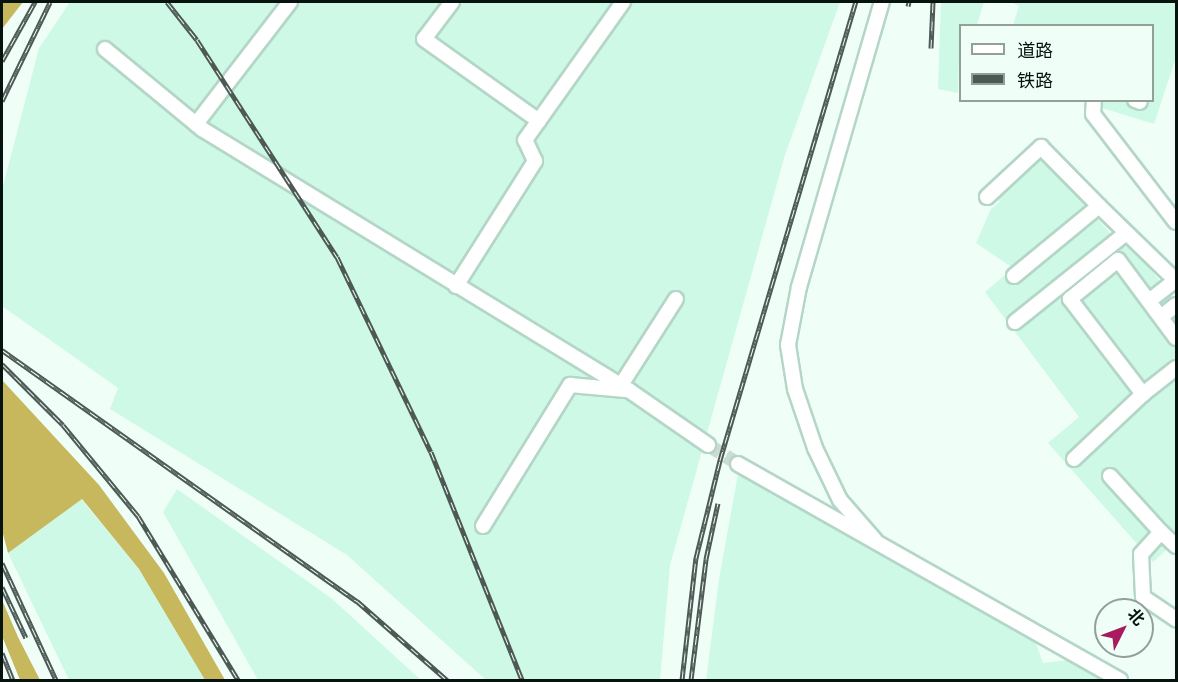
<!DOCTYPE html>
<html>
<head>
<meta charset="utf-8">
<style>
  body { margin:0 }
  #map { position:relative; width:1178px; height:682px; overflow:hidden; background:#f0fef8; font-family:Bitter,"Noto Sans SC",serif }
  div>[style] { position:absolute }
  .built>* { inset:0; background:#cdf9e6 }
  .forest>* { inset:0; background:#c7b75d }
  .minor-tunnel>* { height:14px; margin-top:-7px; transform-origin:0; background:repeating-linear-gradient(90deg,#cddbd5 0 14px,transparent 0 21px) }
  .roads { filter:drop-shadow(2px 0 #b4d6c7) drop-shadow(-2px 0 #b4d6c7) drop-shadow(0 2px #b4d6c7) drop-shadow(0 -2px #b4d6c7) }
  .minor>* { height:14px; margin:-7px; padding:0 7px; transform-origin:7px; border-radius:7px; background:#fff }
  .rail>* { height:5px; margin-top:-2.5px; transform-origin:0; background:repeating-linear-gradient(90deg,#f0fef8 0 9px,#4d5954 0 18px); box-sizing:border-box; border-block:2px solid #4d5954 }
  span { translate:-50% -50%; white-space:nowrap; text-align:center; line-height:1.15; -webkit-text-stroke:5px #f0fef8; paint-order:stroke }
  .frame { position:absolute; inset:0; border:3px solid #07130e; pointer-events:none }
  .legend { position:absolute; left:959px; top:24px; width:195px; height:78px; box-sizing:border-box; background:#f0fef8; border:2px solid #93a09a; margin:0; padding:8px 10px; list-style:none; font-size:18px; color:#07130e }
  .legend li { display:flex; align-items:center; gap:12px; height:30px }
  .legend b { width:30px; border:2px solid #93a09a }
  .north { position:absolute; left:1094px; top:598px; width:60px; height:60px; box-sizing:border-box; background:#f0fef8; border:2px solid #93a09a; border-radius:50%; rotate:48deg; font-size:16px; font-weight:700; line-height:24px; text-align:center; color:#07130e }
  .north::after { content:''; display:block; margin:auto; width:21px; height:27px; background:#a81c5f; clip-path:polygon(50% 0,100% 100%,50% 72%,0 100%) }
</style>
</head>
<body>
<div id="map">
  <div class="built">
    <div style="clip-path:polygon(70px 2px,840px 2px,785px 155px,670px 565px,660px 680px,486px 680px,347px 555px,110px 409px,118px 388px,2px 306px,2px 190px,39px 48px)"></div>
    <div style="clip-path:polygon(941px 2px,984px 2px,977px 25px,960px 26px,958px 93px,938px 89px)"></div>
    <div style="clip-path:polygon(1010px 2px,1176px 2px,1176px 57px,1154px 124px,1080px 101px,1152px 100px,1152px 26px,1013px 25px,1019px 6px)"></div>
    <div style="clip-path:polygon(1045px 157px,1121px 246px,1134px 248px,1176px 302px,1176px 541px,1153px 562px,1048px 443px,1079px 417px,985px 292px,1013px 268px,976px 243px,991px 209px,1000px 202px,996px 196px)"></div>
    <div style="clip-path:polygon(738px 474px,1035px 641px,1043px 663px,1069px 660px,1102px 680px,706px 680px,719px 579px)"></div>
    <div style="clip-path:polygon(177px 489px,331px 598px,421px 680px,258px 680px,163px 512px)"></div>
    <div style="clip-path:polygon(81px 499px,139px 569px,205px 680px,69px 680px,8px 553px)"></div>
  </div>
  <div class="forest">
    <div style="clip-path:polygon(2px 2px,23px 2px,2px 29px)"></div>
    <div style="clip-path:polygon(2px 380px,99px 485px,164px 573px,225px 680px,205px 680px,139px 569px,82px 499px,8px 553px,2px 530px)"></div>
    <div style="clip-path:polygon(2px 600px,18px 637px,40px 680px,20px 680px,2px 636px)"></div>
  </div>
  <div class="minor-tunnel">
    <div style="left:708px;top:445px;width:36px;rotate:32deg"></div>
  </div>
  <div class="roads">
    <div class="minor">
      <div style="left:452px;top:2px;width:46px;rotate:127.1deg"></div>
      <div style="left:424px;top:39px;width:141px;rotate:35.5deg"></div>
      <div style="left:105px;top:49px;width:126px;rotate:39.5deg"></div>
      <div style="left:202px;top:129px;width:502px;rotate:31.47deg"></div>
      <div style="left:630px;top:391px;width:95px;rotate:34.7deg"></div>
      <div style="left:1094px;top:100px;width:14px;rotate:94deg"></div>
      <div style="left:1093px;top:114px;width:136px;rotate:52.5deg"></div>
      <div style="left:1135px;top:100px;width:5px;rotate:22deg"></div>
      <div style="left:196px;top:124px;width:154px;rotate:-52.4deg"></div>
      <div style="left:987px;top:197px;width:74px;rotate:-42.8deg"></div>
      <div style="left:1041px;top:147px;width:83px;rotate:45.5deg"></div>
      <div style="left:1014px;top:276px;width:110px;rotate:-39.5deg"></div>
      <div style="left:1099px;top:206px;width:107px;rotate:44.2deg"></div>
      <div style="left:456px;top:286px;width:148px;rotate:-57.7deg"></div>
      <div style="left:535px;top:161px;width:23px;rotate:-115deg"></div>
      <div style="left:525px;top:140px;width:169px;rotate:-54.6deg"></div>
      <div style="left:1149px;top:301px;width:34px;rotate:-38deg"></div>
      <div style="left:1161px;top:317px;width:19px;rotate:-39deg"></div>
      <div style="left:1015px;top:322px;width:142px;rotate:-38.7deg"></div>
      <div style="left:1176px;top:338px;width:97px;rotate:-126.6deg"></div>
      <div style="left:1118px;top:260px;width:62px;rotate:140.9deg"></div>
      <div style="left:1070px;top:299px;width:120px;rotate:52.5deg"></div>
      <div style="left:1143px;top:394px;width:42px;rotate:-38.2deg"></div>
      <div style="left:621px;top:385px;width:102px;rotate:-57.4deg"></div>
      <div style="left:1074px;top:459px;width:95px;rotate:-43.3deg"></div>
      <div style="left:738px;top:464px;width:439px;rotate:29.5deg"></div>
      <div style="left:1110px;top:476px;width:76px;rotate:47.7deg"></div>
      <div style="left:483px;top:526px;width:166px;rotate:-58.3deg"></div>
      <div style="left:570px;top:385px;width:55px;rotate:5.2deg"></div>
      <div style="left:875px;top:540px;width:53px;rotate:-131.2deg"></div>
      <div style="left:840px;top:500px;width:58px;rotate:-115.7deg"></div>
      <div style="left:815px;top:448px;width:62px;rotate:-108.7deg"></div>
      <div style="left:795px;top:389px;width:45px;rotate:-99deg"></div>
      <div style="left:788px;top:345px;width:59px;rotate:-79.3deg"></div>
      <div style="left:799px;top:287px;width:297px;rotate:-73.8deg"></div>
      <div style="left:1176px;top:546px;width:21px;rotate:-137deg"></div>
      <div style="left:1161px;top:532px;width:30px;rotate:132deg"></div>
      <div style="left:1141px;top:554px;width:43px;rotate:87.3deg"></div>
      <div style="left:1143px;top:597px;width:40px;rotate:34deg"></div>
    </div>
  </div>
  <div class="rail">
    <div style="left:167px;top:2px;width:48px;rotate:51.7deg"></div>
    <div style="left:197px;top:40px;width:258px;rotate:57.2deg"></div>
    <div style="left:337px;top:257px;width:216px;rotate:64.3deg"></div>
    <div style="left:431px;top:452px;width:245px;rotate:68.2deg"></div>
    <div style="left:908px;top:6px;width:4px;rotate:-76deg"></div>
    <div style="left:931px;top:48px;width:46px;rotate:-87.5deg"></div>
    <div style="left:2px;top:61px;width:68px;rotate:-60.8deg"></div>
    <div style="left:2px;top:101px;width:110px;rotate:-64.1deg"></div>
    <div style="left:2px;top:350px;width:435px;rotate:35.3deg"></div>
    <div style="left:357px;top:601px;width:120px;rotate:41.3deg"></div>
    <div style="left:2px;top:364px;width:86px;rotate:45deg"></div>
    <div style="left:63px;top:425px;width:118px;rotate:50.5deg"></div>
    <div style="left:138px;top:516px;width:192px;rotate:58.6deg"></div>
    <div style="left:2px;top:563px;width:129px;rotate:65.2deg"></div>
    <div style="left:2px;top:587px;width:56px;rotate:64.8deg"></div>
    <div style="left:2px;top:653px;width:29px;rotate:68deg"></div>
    <div style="left:682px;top:680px;width:123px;rotate:-83.5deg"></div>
    <div style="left:696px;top:558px;width:101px;rotate:-76.2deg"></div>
    <div style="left:720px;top:460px;width:478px;rotate:-73.5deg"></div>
    <div style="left:691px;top:680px;width:122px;rotate:-82.9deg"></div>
    <div style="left:706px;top:559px;width:57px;rotate:-77.9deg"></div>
  </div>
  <div class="frame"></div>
  <ul class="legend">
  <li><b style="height:8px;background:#fff"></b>道路</li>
  <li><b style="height:8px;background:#4d5954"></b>铁路</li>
  </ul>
  <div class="north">北</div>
</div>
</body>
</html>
